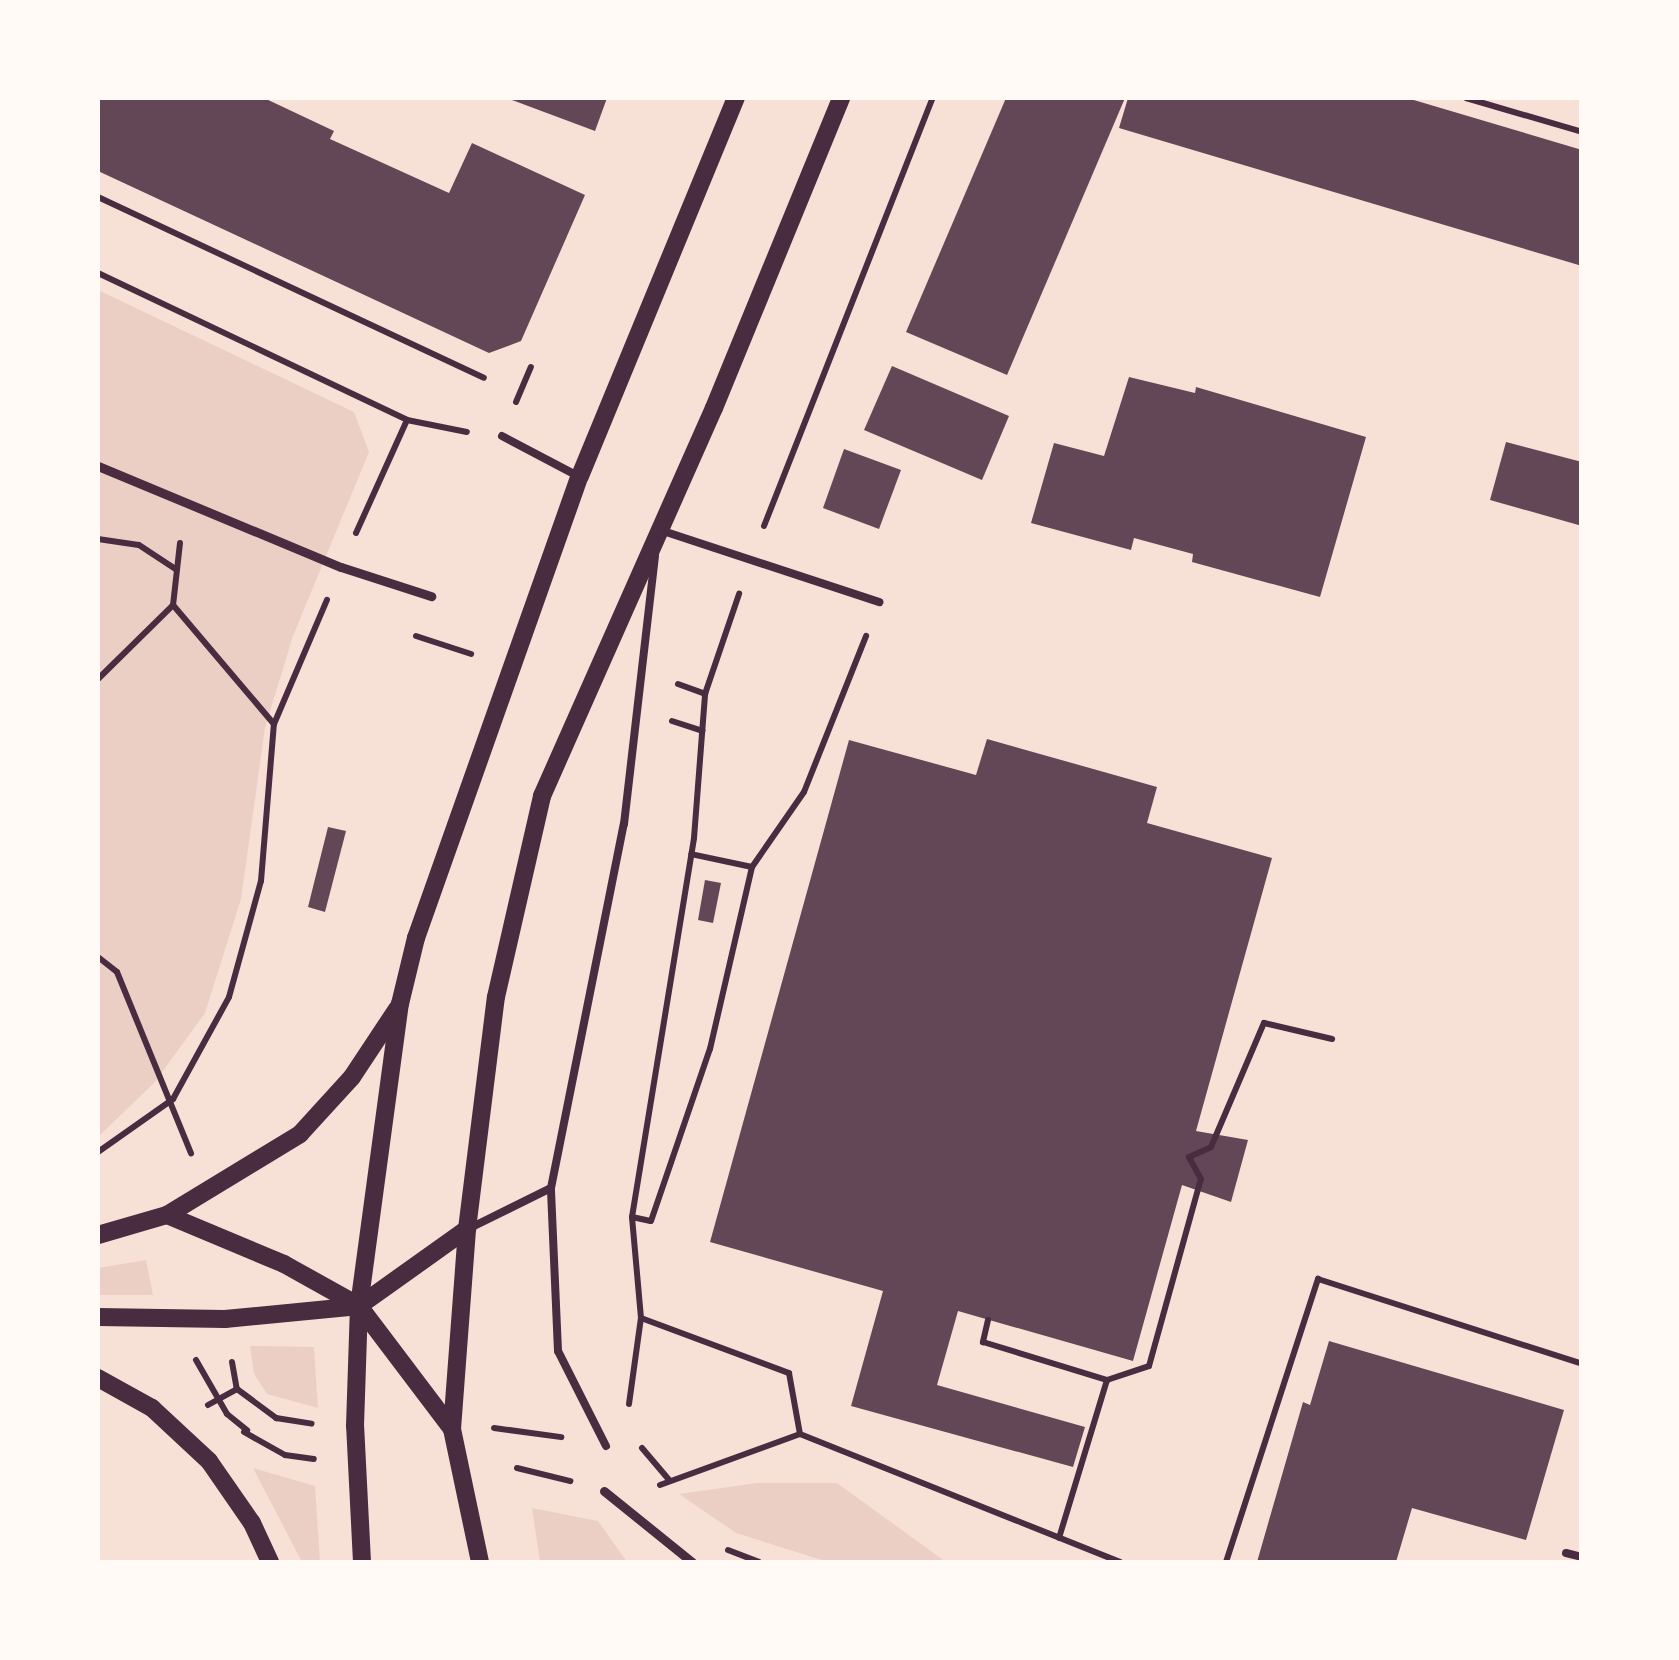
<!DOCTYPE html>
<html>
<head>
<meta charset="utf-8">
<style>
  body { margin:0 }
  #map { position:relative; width:1679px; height:1660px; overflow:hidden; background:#f7e1d7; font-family:Roboto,sans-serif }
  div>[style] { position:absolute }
  .green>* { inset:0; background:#ebcfc5 }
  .building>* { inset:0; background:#644757 }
  .path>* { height:6px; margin:-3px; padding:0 3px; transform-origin:3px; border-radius:3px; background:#4a2c40 }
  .service>* { height:8px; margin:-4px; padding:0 4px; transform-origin:4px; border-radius:4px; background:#4a2c40 }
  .pedestrian>* { height:9px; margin:-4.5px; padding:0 4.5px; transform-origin:4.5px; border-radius:4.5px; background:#4a2c40 }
  .tertiary>* { height:18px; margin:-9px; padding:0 9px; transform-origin:9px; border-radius:9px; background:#4a2c40 }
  span { translate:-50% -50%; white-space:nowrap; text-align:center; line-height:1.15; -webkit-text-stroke:10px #fffaf5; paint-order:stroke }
  .frame { position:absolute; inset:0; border:100px solid #fffaf5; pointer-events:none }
</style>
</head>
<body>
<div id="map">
  <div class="green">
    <div style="clip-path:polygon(98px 290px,354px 412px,369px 452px,293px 636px,265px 728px,241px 899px,205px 1013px,155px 1082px,98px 1137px)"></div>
    <div style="clip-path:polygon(146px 1260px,153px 1295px,98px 1295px,98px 1268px)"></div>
    <div style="clip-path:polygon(250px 1346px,314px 1347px,318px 1408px,267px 1394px,254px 1374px)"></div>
    <div style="clip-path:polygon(253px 1468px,315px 1486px,320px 1562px,302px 1562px)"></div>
    <div style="clip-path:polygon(757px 1483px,837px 1483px,946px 1562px,828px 1562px,736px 1533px,679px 1494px)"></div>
    <div style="clip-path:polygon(532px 1508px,598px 1521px,627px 1562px,540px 1562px)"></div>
  </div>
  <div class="building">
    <div style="clip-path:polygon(98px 98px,264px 98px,334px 131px,330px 139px,449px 193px,472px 143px,585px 195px,521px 341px,489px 353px,98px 171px)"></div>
    <div style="clip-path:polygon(507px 98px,607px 98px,595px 131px)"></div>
    <div style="clip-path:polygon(1006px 98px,1125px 98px,1007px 375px,906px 332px)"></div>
    <div style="clip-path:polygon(1128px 98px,1407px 98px,1582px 150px,1582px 266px,1119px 128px)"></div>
    <div style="clip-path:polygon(892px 366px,1009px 416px,982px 480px,864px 430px)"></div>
    <div style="clip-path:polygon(1129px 377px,1195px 393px,1196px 387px,1366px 437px,1320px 597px,1192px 562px,1193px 554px,1134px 538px,1131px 550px,1031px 523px,1054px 443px,1104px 456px)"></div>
    <div style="clip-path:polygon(1506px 442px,1582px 462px,1582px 526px,1490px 500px)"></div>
    <div style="clip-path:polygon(844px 449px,901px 470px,879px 529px,823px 508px)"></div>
    <div style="clip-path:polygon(987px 739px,1157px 787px,1147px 823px,1272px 858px,1196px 1131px,1248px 1140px,1231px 1202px,1182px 1185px,1133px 1361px,958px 1311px,937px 1385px,1085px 1427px,1073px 1467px,851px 1406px,883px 1291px,710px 1242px,849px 740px,976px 775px)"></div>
    <div style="clip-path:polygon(328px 827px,346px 831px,325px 912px,308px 907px)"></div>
    <div style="clip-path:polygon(705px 880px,721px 883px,713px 923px,698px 920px)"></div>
    <div style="clip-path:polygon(1329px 1341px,1564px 1410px,1526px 1540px,1412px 1508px,1396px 1562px,1257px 1562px,1303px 1402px,1310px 1405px)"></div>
  </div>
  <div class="path">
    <div style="left:1466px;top:98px;width:121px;rotate:16.3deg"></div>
    <div style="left:98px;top:197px;width:426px;rotate:25.1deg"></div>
    <div style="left:98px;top:273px;width:342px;rotate:25.4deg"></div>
    <div style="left:407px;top:420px;width:61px;rotate:11.3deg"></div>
    <div style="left:516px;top:402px;width:38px;rotate:-67deg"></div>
    <div style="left:764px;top:526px;width:460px;rotate:-68.5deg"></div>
    <div style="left:356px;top:533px;width:124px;rotate:-65.7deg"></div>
    <div style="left:98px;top:539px;width:41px;rotate:8.3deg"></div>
    <div style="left:139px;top:545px;width:45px;rotate:33.3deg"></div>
    <div style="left:180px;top:543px;width:62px;rotate:96.4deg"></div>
    <div style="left:173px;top:605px;width:156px;rotate:49.7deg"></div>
    <div style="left:416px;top:636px;width:58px;rotate:18.1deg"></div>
    <div style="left:98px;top:679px;width:105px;rotate:-44.6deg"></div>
    <div style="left:678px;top:684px;width:29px;rotate:20deg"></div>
    <div style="left:672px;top:721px;width:32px;rotate:18deg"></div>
    <div style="left:752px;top:867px;width:91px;rotate:-55.3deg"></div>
    <div style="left:804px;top:792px;width:168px;rotate:-68.3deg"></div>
    <div style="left:98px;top:957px;width:24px;rotate:38deg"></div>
    <div style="left:117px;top:972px;width:196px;rotate:67.8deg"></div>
    <div style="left:98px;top:1152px;width:92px;rotate:-35.2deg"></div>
    <div style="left:173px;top:1099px;width:116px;rotate:-61.2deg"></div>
    <div style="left:229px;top:997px;width:120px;rotate:-74.6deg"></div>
    <div style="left:261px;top:881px;width:158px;rotate:-85.3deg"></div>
    <div style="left:274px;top:724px;width:135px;rotate:-66.9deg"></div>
    <div style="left:632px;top:1217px;width:19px;rotate:12deg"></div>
    <div style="left:651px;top:1221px;width:182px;rotate:-71.1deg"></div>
    <div style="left:710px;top:1049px;width:187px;rotate:-77deg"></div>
    <div style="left:752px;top:867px;width:62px;rotate:-168deg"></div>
    <div style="left:641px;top:1318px;width:158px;rotate:20.4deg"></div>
    <div style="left:789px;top:1373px;width:62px;rotate:79.8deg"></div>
    <div style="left:988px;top:1320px;width:23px;rotate:103deg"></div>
    <div style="left:983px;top:1342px;width:130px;rotate:17deg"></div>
    <div style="left:196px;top:1360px;width:62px;rotate:60.1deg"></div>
    <div style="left:227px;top:1414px;width:26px;rotate:39deg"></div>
    <div style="left:232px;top:1362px;width:27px;rotate:80deg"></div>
    <div style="left:237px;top:1389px;width:49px;rotate:36.6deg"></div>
    <div style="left:276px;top:1418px;width:36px;rotate:9deg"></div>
    <div style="left:629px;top:1404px;width:87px;rotate:-82.1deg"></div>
    <div style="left:641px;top:1318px;width:101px;rotate:-95.1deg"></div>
    <div style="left:632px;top:1217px;width:384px;rotate:-80.7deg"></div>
    <div style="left:694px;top:838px;width:144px;rotate:-85.6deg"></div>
    <div style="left:705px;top:694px;width:106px;rotate:-71.2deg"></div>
    <div style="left:208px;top:1405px;width:33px;rotate:-29deg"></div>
    <div style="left:494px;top:1428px;width:68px;rotate:7.7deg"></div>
    <div style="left:244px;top:1432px;width:47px;rotate:29.3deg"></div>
    <div style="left:285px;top:1455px;width:29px;rotate:8deg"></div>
    <div style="left:642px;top:1448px;width:43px;rotate:49.7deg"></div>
    <div style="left:517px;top:1468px;width:55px;rotate:13.8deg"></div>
    <div style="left:660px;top:1485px;width:149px;rotate:-20deg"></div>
    <div style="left:800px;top:1434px;width:345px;rotate:21.8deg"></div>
    <div style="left:1059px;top:1538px;width:165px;rotate:-73.1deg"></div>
    <div style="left:1107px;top:1380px;width:44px;rotate:-18.4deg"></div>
    <div style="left:1149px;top:1366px;width:194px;rotate:-74.5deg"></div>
    <div style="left:1201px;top:1179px;width:25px;rotate:-119deg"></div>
    <div style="left:1189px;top:1157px;width:24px;rotate:-24deg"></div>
    <div style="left:1211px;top:1147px;width:135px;rotate:-66.9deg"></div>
    <div style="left:1264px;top:1023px;width:70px;rotate:13.2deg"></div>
    <div style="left:728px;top:1550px;width:33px;rotate:21deg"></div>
    <div style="left:1226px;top:1562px;width:298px;rotate:-72deg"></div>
    <div style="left:1318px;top:1279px;width:277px;rotate:17.8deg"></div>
  </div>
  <div class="service">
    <div style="left:502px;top:436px;width:86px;rotate:27.8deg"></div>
    <div style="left:660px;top:530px;width:231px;rotate:18.2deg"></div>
    <div style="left:470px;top:1228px;width:90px;rotate:-26.3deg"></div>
    <div style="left:606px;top:1446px;width:106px;rotate:-116.8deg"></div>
    <div style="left:558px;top:1351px;width:163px;rotate:-92.5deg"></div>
    <div style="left:551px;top:1188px;width:371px;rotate:-78.7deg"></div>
    <div style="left:624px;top:824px;width:270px;rotate:-83.4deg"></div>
    <div style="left:1566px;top:1553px;width:16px;rotate:14deg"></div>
  </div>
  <div class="pedestrian">
    <div style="left:98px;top:466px;width:263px;rotate:22.6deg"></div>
    <div style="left:341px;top:567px;width:95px;rotate:17.9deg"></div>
    <div style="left:604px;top:1491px;width:113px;rotate:38.9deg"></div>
  </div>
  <div class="tertiary">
    <div style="left:167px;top:1215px;width:127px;rotate:22.7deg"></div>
    <div style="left:284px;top:1264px;width:86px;rotate:29.2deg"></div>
    <div style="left:359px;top:1306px;width:154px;rotate:52.9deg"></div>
    <div style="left:98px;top:1235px;width:72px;rotate:-16.2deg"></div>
    <div style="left:167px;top:1215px;width:156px;rotate:-31.3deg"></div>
    <div style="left:300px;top:1134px;width:77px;rotate:-47.6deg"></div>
    <div style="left:352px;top:1077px;width:82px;rotate:-56.5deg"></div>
    <div style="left:98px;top:1317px;width:127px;rotate:0.9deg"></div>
    <div style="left:225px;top:1319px;width:135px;rotate:-5.5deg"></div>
    <div style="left:359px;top:1306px;width:133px;rotate:-35.5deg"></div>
    <div style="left:98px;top:1378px;width:62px;rotate:29.1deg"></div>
    <div style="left:152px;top:1408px;width:78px;rotate:42.9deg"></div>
    <div style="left:209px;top:1461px;width:75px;rotate:55.3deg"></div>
    <div style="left:252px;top:1523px;width:43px;rotate:65.2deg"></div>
    <div style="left:362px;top:1562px;width:136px;rotate:-92.9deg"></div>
    <div style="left:355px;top:1426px;width:120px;rotate:-88.1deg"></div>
    <div style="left:359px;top:1306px;width:305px;rotate:-82.3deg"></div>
    <div style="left:400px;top:1004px;width:68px;rotate:-76.4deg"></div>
    <div style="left:416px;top:938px;width:490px;rotate:-70.5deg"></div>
    <div style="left:580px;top:476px;width:409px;rotate:-67.6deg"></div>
    <div style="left:480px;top:1562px;width:136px;rotate:-101.9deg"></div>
    <div style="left:452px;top:1429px;width:201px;rotate:-85.7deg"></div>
    <div style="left:467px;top:1229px;width:234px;rotate:-82.9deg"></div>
    <div style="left:496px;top:997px;width:206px;rotate:-77.1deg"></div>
    <div style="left:542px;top:796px;width:424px;rotate:-66.1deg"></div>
    <div style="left:714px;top:408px;width:335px;rotate:-67.7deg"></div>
  </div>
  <div class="frame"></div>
</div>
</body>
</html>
